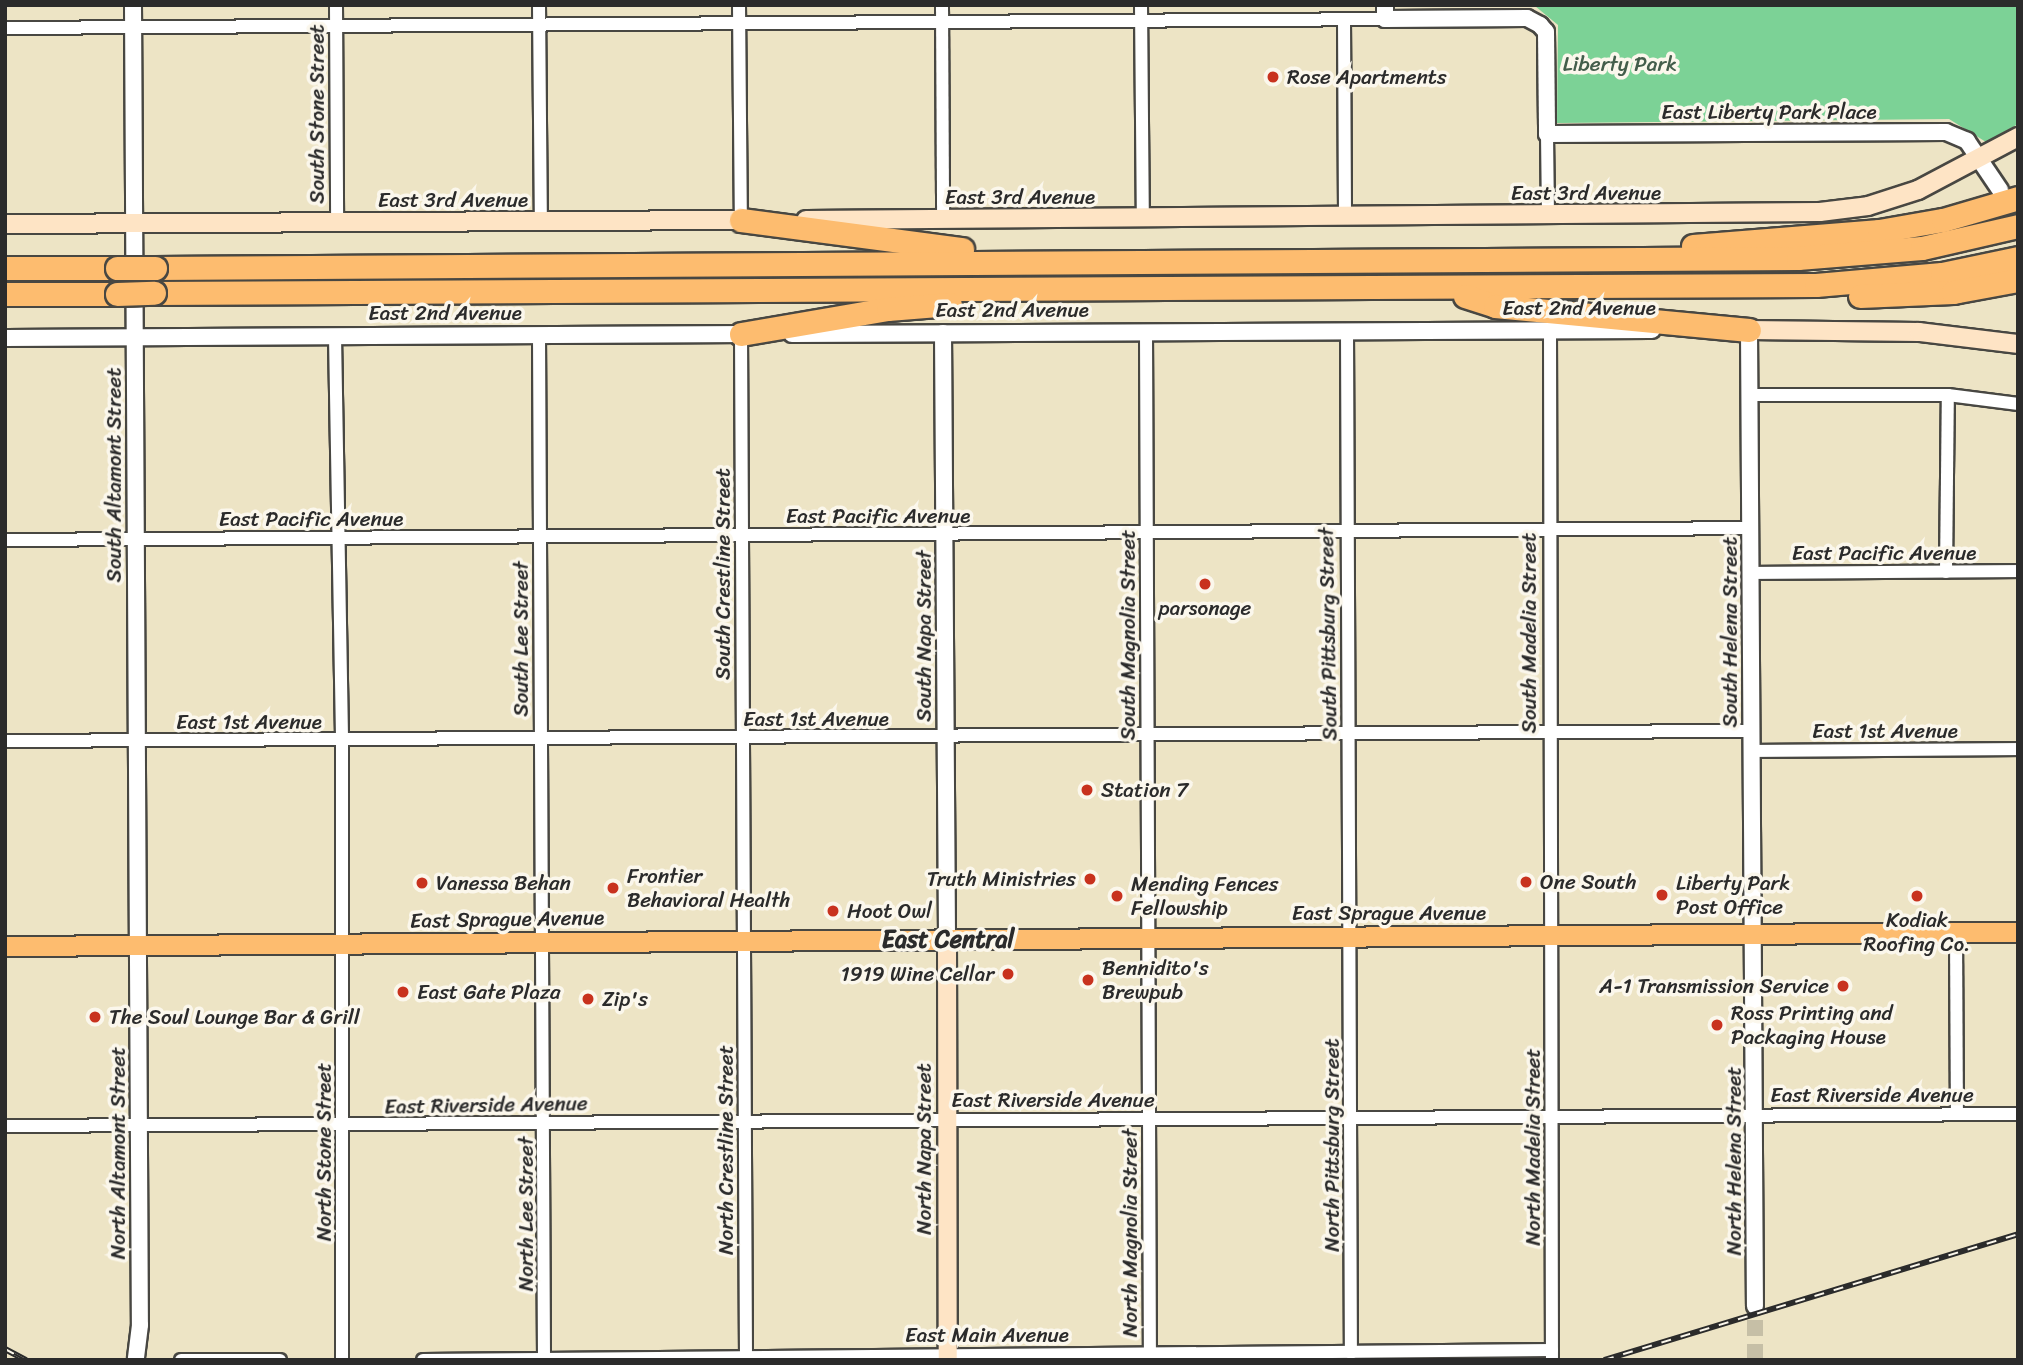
<!DOCTYPE html>
<html>
<head>
<meta charset="utf-8">
<style>
  body { margin:0 }
  #map { position:relative; width:2023px; height:1365px; overflow:hidden; background:#ede4c5; font-family:Sriracha,sans-serif }
  div>[style] { position:absolute }
  .green>* { inset:0; background:#7cd296 }
  .tertiary-tunnel>* { height:16px; margin-top:-8px; transform-origin:0; background:repeating-linear-gradient(90deg,#c6bfa6 0 16px,transparent 0 24px) }
  .roads { filter:drop-shadow(2px 0 #484742) drop-shadow(-2px 0 #484742) drop-shadow(0 2px #484742) drop-shadow(0 -2px #484742) }
  .minor>* { height:12px; margin:-6px; padding:0 6px; transform-origin:6px; border-radius:6px; background:#fff }
  .tertiary>* { height:16px; margin:-8px; padding:0 8px; transform-origin:8px; border-radius:8px; background:#fff }
  .secondary>* { height:18px; margin:-9px; padding:0 9px; transform-origin:9px; border-radius:9px; background:#fee4c5 }
  .primary>* { height:19px; margin:-9.5px; padding:0 9.5px; transform-origin:9.5px; border-radius:9.5px; background:#fdbc6f }
  .motorway>* { height:23px; margin:-11.5px; padding:0 11.5px; transform-origin:11.5px; border-radius:11.5px; background:#fdbc6f }
  .rail>* { height:6px; margin-top:-3px; transform-origin:0; background:repeating-linear-gradient(90deg,#fbf7ec 0 10px,#2b2b2b 0 20px); box-sizing:border-box; border-block:2px solid #2b2b2b }
  .bridges { filter:drop-shadow(2px 0 #484742) drop-shadow(-2px 0 #484742) drop-shadow(0 2px #484742) drop-shadow(0 -2px #484742) }
  .motorway-bridge>* { height:23px; margin:-11.5px; padding:0 11.5px; transform-origin:11.5px; border-radius:11.5px; background:#fdbc6f }
  .dots>* { width:19px; height:19px; translate:-50% -50%; box-sizing:border-box; border:4px solid #fbf7ec; border-radius:50% }
  span { translate:-50% -50%; white-space:nowrap; text-align:center; line-height:1.15; -webkit-text-stroke:7px #fbf7ec; paint-order:stroke }
  .park-label { font-size:21px; color:#435d4b }
  .poi-label { font-size:21px; color:#2b2b2b }
  .left { translate:0 -50%; text-align:left }
  .right { translate:-100% -50%; text-align:right }
  .street-label { font-size:21px; color:#2b2b2b }
  .quarter-label { font-size:24px; color:#2b2b2b; font-weight:700 }
  .frame { position:absolute; inset:0; border:7px solid #2b2b2b; pointer-events:none }
</style>
</head>
<body>
<div id="map">
  <div class="green">
    <div style="clip-path:polygon(1397px 5px,2018px 5px,2018px 124px,1986px 142px,1949px 119px,1557px 123px,1558px 25px,1535px 6px)"></div>
  </div>
  <div class="tertiary-tunnel">
    <div style="left:1755px;top:1360px;width:54px;rotate:-90deg"></div>
  </div>
  <div class="roads">
    <div class="minor">
      <div style="left:336px;top:5px;width:218px;rotate:89.7deg"></div>
      <div style="left:539px;top:5px;width:217px;rotate:89.5deg"></div>
      <div style="left:739px;top:5px;width:215px;rotate:89.5deg"></div>
      <div style="left:942px;top:5px;width:214px;rotate:89.7deg"></div>
      <div style="left:1141px;top:5px;width:214px;rotate:89.5deg"></div>
      <div style="left:1344px;top:20px;width:196px;rotate:89.7deg"></div>
      <div style="left:5px;top:28px;width:1380px;rotate:-0.37deg"></div>
      <div style="left:1547px;top:134px;width:82px;rotate:89.3deg"></div>
      <div style="left:1347px;top:331px;width:1022px;rotate:89.78deg"></div>
      <div style="left:1550px;top:331px;width:1029px;rotate:89.89deg"></div>
      <div style="left:1146px;top:332px;width:1028px;rotate:89.78deg"></div>
      <div style="left:741px;top:334px;width:1026px;rotate:89.72deg"></div>
      <div style="left:539px;top:335px;width:1025px;rotate:89.72deg"></div>
      <div style="left:335px;top:336px;width:406px;rotate:89deg"></div>
      <div style="left:342px;top:742px;width:618px;rotate:90deg"></div>
      <div style="left:1750px;top:395px;width:198px"></div>
      <div style="left:1948px;top:395px;width:71px;rotate:7.3deg"></div>
      <div style="left:5px;top:540px;width:1746px;rotate:-0.39deg"></div>
      <div style="left:1946px;top:572px;width:177px;rotate:-89.4deg"></div>
      <div style="left:1751px;top:573px;width:267px;rotate:-0.4deg"></div>
      <div style="left:5px;top:741px;width:1747px;rotate:-0.33deg"></div>
      <div style="left:1752px;top:751px;width:266px;rotate:-0.4deg"></div>
      <div style="left:1956px;top:932px;width:181px;rotate:89.7deg"></div>
      <div style="left:5px;top:1126px;width:2013px;rotate:-0.34deg"></div>
      <div style="left:181px;top:1360px;width:99px"></div>
      <div style="left:423px;top:1360px;width:1129px;rotate:-0.51deg"></div>
    </div>
    <div class="tertiary">
      <div style="left:133px;top:5px;width:1320px;rotate:89.7deg"></div>
      <div style="left:140px;top:1325px;width:35px;rotate:97deg"></div>
      <div style="left:1385px;top:5px;width:14px;rotate:90deg"></div>
      <div style="left:1385px;top:19px;width:142px;rotate:-0.4deg"></div>
      <div style="left:1527px;top:18px;width:15px;rotate:28deg"></div>
      <div style="left:1540px;top:25px;width:9px;rotate:49deg"></div>
      <div style="left:1546px;top:32px;width:102px;rotate:89.4deg"></div>
      <div style="left:1547px;top:134px;width:399px;rotate:-0.3deg"></div>
      <div style="left:1946px;top:132px;width:23px;rotate:23deg"></div>
      <div style="left:1967px;top:141px;width:59px;rotate:56deg"></div>
      <div style="left:1740px;top:330px;width:9px"></div>
      <div style="left:1749px;top:330px;width:976px;rotate:89.65deg"></div>
      <div style="left:943px;top:333px;width:605px;rotate:89.62deg"></div>
      <div style="left:792px;top:334px;width:860px;rotate:-0.27deg"></div>
      <div style="left:5px;top:338px;width:744px;rotate:-0.31deg"></div>
    </div>
    <div class="secondary">
      <div style="left:806px;top:220px;width:1014px;rotate:-0.45deg"></div>
      <div style="left:1820px;top:212px;width:48px;rotate:-7.1deg"></div>
      <div style="left:1868px;top:206px;width:52px;rotate:-17.7deg"></div>
      <div style="left:1918px;top:190px;width:113px;rotate:-27.9deg"></div>
      <div style="left:5px;top:224px;width:748px;rotate:-0.31deg"></div>
      <div style="left:1749px;top:330px;width:170px;rotate:0.7deg"></div>
      <div style="left:1919px;top:332px;width:100px;rotate:6.9deg"></div>
      <div style="left:947px;top:938px;width:422px;rotate:89.9deg"></div>
    </div>
    <div class="primary">
      <div style="left:5px;top:946px;width:2013px;rotate:-0.4deg"></div>
    </div>
    <div class="motorway">
      <div style="left:741px;top:220px;width:223px;rotate:7.5deg"></div>
      <div style="left:1693px;top:246px;width:187px;rotate:-4.6deg"></div>
      <div style="left:1879px;top:231px;width:65px;rotate:-9.8deg"></div>
      <div style="left:1943px;top:220px;width:78px;rotate:-16.3deg"></div>
      <div style="left:5px;top:268px;width:112px"></div>
      <div style="left:155px;top:268px;width:1643px;rotate:-0.35deg"></div>
      <div style="left:1798px;top:258px;width:124px;rotate:-4.6deg"></div>
      <div style="left:1922px;top:248px;width:98px;rotate:-12.9deg"></div>
      <div style="left:154px;top:293px;width:1662px;rotate:-0.28deg"></div>
      <div style="left:1816px;top:285px;width:126px;rotate:-5deg"></div>
      <div style="left:1942px;top:274px;width:78px;rotate:-11.9deg"></div>
      <div style="left:5px;top:294px;width:112px"></div>
      <div style="left:1465px;top:296px;width:32px;rotate:18deg"></div>
      <div style="left:1495px;top:306px;width:255px;rotate:5.4deg"></div>
      <div style="left:1860px;top:296px;width:93px;rotate:-2.5deg"></div>
      <div style="left:1953px;top:292px;width:66px;rotate:-10.5deg"></div>
      <div style="left:741px;top:334px;width:149px;rotate:-9.7deg"></div>
      <div style="left:888px;top:309px;width:62px;rotate:-4.6deg"></div>
    </div>
  </div>
  <div class="rail">
    <div style="left:5px;top:1349px;width:24px;rotate:28deg"></div>
    <div style="left:1604px;top:1360px;width:433px;rotate:-16.9deg"></div>
  </div>
  <div class="bridges">
    <div class="motorway-bridge">
      <div style="left:117px;top:268px;width:38px"></div>
      <div style="left:117px;top:294px;width:37px;rotate:-2deg"></div>
    </div>
  </div>
  <div class="dots">
    <div style="left:1273px;top:77px;background:#c8321e"></div>
    <div style="left:1205px;top:584px;background:#c8321e"></div>
    <div style="left:1087px;top:790px;background:#c8321e"></div>
    <div style="left:1090px;top:879px;background:#c8321e"></div>
    <div style="left:1526px;top:882px;background:#c8321e"></div>
    <div style="left:422px;top:883px;background:#c8321e"></div>
    <div style="left:613px;top:888px;background:#c8321e"></div>
    <div style="left:1662px;top:895px;background:#c8321e"></div>
    <div style="left:1117px;top:896px;background:#c8321e"></div>
    <div style="left:1917px;top:896px;background:#c8321e"></div>
    <div style="left:833px;top:911px;background:#c8321e"></div>
    <div style="left:1008px;top:974px;background:#c8321e"></div>
    <div style="left:1088px;top:980px;background:#c8321e"></div>
    <div style="left:1843px;top:986px;background:#c8321e"></div>
    <div style="left:403px;top:992px;background:#c8321e"></div>
    <div style="left:588px;top:999px;background:#c8321e"></div>
    <div style="left:95px;top:1017px;background:#c8321e"></div>
    <div style="left:1717px;top:1025px;background:#c8321e"></div>
  </div>
  <div class="park-label">
    <span style="left:1620px;top:64px">Liberty Park</span>
  </div>
  <div class="poi-label">
    <span class="left" style="left:1287px;top:77px">Rose Apartments</span>
    <span style="left:1205px;top:608px">parsonage</span>
    <span class="left" style="left:1101px;top:790px">Station 7</span>
    <span class="left" style="left:627px;top:888px">Frontier<br>Behavioral Health</span>
    <span class="right" style="left:1076px;top:879px">Truth Ministries</span>
    <span class="left" style="left:1540px;top:882px">One South</span>
    <span class="left" style="left:436px;top:883px">Vanessa Behan</span>
    <span class="left" style="left:1676px;top:895px">Liberty Park<br>Post Office</span>
    <span class="left" style="left:1131px;top:896px">Mending Fences<br>Fellowship</span>
    <span class="left" style="left:847px;top:911px">Hoot Owl</span>
    <span style="left:1917px;top:932px">Kodiak<br>Roofing Co.</span>
    <span class="left" style="left:1102px;top:980px">Bennidito's<br>Brewpub</span>
    <span class="right" style="left:994px;top:974px">1919 Wine Cellar</span>
    <span class="right" style="left:1829px;top:986px">A-1 Transmission Service</span>
    <span class="left" style="left:417px;top:992px">East Gate Plaza</span>
    <span class="left" style="left:602px;top:999px">Zip's</span>
    <span class="left" style="left:1731px;top:1025px">Ross Printing and<br>Packaging House</span>
    <span class="left" style="left:109px;top:1017px">The Soul Lounge Bar &amp; Grill</span>
  </div>
  <div class="street-label">
    <span style="left:1769px;top:112px">East Liberty Park Place</span>
    <span style="left:317px;top:114px;rotate:-90deg">South Stone Street</span>
    <span style="left:1586px;top:193px">East 3rd Avenue</span>
    <span style="left:1020px;top:197px">East 3rd Avenue</span>
    <span style="left:453px;top:200px">East 3rd Avenue</span>
    <span style="left:1579px;top:308px">East 2nd Avenue</span>
    <span style="left:1012px;top:310px">East 2nd Avenue</span>
    <span style="left:445px;top:313px">East 2nd Avenue</span>
    <span style="left:114px;top:475px;rotate:-90deg">South Altamont Street</span>
    <span style="left:878px;top:516px">East Pacific Avenue</span>
    <span style="left:311px;top:519px">East Pacific Avenue</span>
    <span style="left:1884px;top:553px">East Pacific Avenue</span>
    <span style="left:723px;top:574px;rotate:-90deg">South Crestline Street</span>
    <span style="left:1730px;top:632px;rotate:-90deg">South Helena Street</span>
    <span style="left:1529px;top:633px;rotate:-90deg">South Madelia Street</span>
    <span style="left:1328px;top:634px;rotate:-91deg">South Pittsburg Street</span>
    <span style="left:1128px;top:635px;rotate:-90deg">South Magnolia Street</span>
    <span style="left:924px;top:636px;rotate:-90deg">South Napa Street</span>
    <span style="left:521px;top:639px;rotate:-90deg">South Lee Street</span>
    <span style="left:816px;top:719px">East 1st Avenue</span>
    <span style="left:249px;top:722px">East 1st Avenue</span>
    <span style="left:1885px;top:731px">East 1st Avenue</span>
    <span style="left:1389px;top:913px">East Sprague Avenue</span>
    <span style="left:507px;top:919px;rotate:-1deg">East Sprague Avenue</span>
    <span style="left:1872px;top:1095px">East Riverside Avenue</span>
    <span style="left:1053px;top:1100px">East Riverside Avenue</span>
    <span style="left:486px;top:1105px;rotate:-1deg">East Riverside Avenue</span>
    <span style="left:1332px;top:1145px;rotate:-90deg">North Pittsburg Street</span>
    <span style="left:1533px;top:1147px;rotate:-90deg">North Madelia Street</span>
    <span style="left:924px;top:1149px;rotate:-90deg">North Napa Street</span>
    <span style="left:726px;top:1150px;rotate:-90deg">North Crestline Street</span>
    <span style="left:324px;top:1152px;rotate:-90deg">North Stone Street</span>
    <span style="left:118px;top:1153px;rotate:-90deg">North Altamont Street</span>
    <span style="left:1734px;top:1161px;rotate:-90deg">North Helena Street</span>
    <span style="left:526px;top:1214px;rotate:-90deg">North Lee Street</span>
    <span style="left:1130px;top:1233px;rotate:-90deg">North Magnolia Street</span>
    <span style="left:987px;top:1335px">East Main Avenue</span>
  </div>
  <div class="quarter-label">
    <span style="left:948px;top:940px">East Central</span>
  </div>
  <div class="frame"></div>
</div>
</body>
</html>
